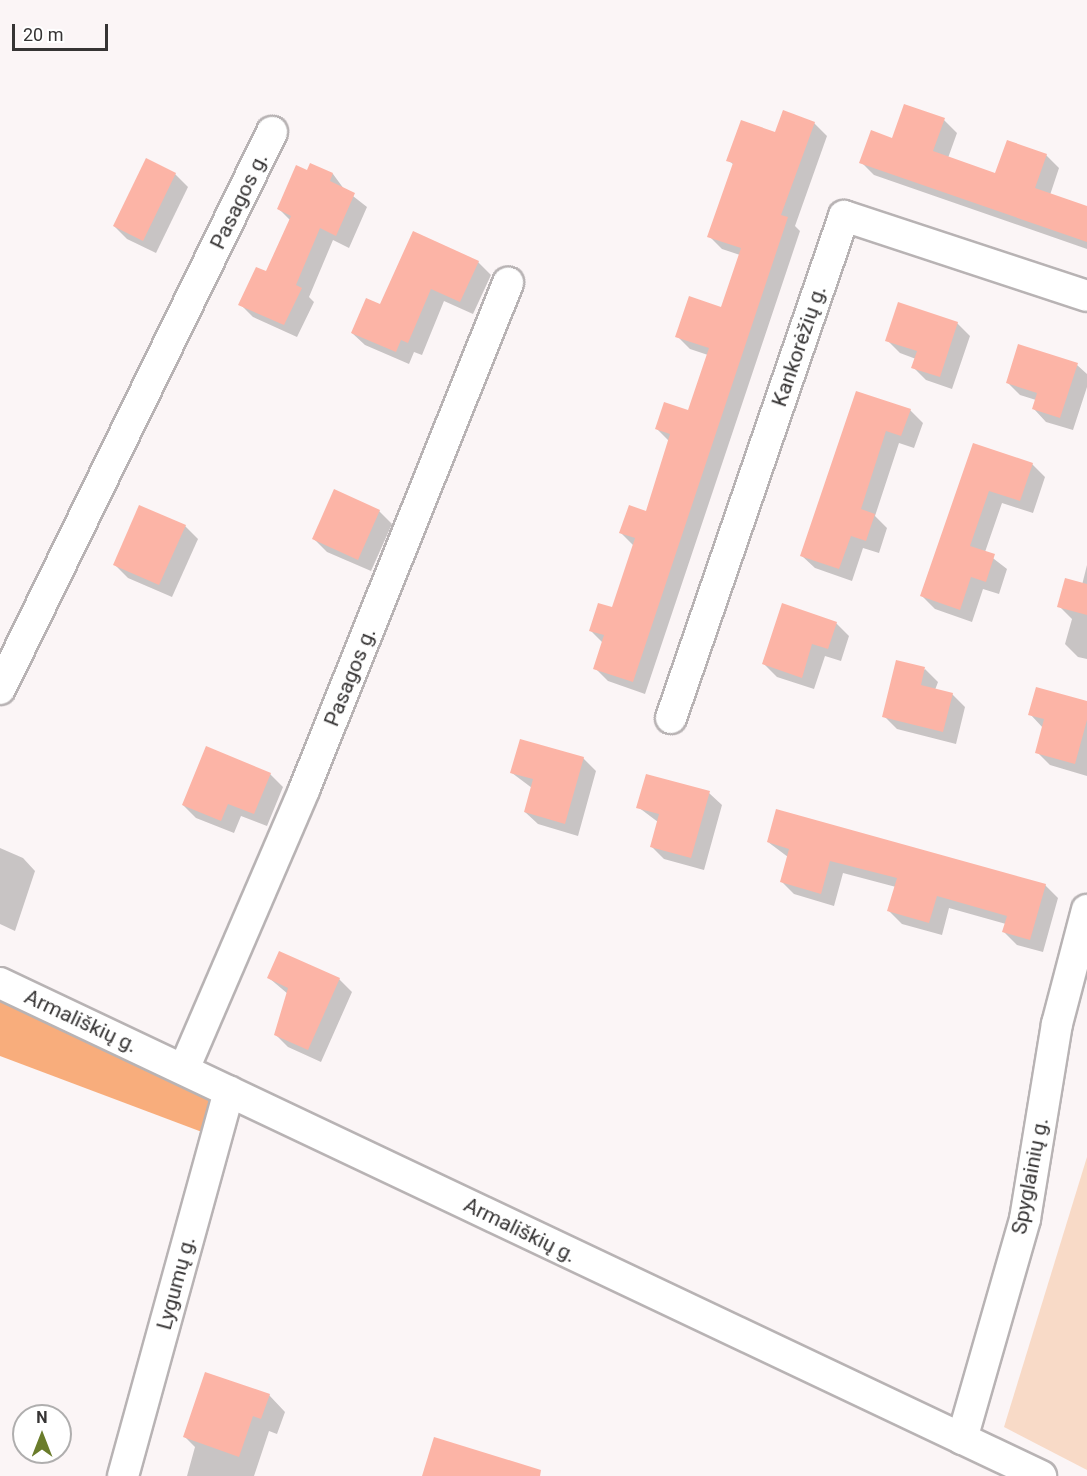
<!DOCTYPE html>
<html>
<head>
<meta charset="utf-8">
<style>
  body { margin:0 }
  #map { position:relative; width:1087px; height:1476px; overflow:hidden; background:#fbf5f6; font-family:Roboto,sans-serif }
  div>[style] { position:absolute }
  .green>* { inset:0; background:#f8dac7 }
  .forest>* { inset:0; background:#f8ad7c }
  .shadow>* { inset:0; background:#0003 }
  .building>* { inset:0; background:#fcb4a6 }
  .roads { filter:drop-shadow(2px 0 #b8b3b4) drop-shadow(-2px 0 #b8b3b4) drop-shadow(0 2px #b8b3b4) drop-shadow(0 -2px #b8b3b4) }
  .street>* { height:30px; margin:-15px; padding:0 15px; transform-origin:15px; border-radius:15px; background:#fff }
  span { translate:-50% -50%; white-space:nowrap; text-align:center; line-height:1.15; -webkit-text-stroke:5px #fff; paint-order:stroke }
  .street-label { font-size:21px; color:#363434 }
  .north { position:absolute; left:12px; top:1404px; width:60px; height:60px; box-sizing:border-box; background:#fff; border:2px solid #afaeae; border-radius:50%; rotate:0deg; font-size:16px; font-weight:700; line-height:24px; text-align:center; color:#363434 }
  .north::after { content:''; display:block; margin:auto; width:21px; height:27px; background:#6a7c2b; clip-path:polygon(50% 0,100% 100%,50% 72%,0 100%) }
  .scale { position:absolute; left:12px; top:24px; width:96px; height:27px; box-sizing:border-box; border:3px solid #363434; border-top:0; padding-left:8px; font-size:18px; line-height:21px; white-space:nowrap; color:#363434; -webkit-text-stroke:4px #fff; paint-order:stroke }
</style>
</head>
<body>
<div id="map">
  <div class="green">
    <div style="clip-path:polygon(1087px 1157px,1087px 1470px,1004px 1427px)"></div>
  </div>
  <div class="forest">
    <div style="clip-path:polygon(0 1001px,215px 1099px,202px 1132px,0 1056px)"></div>
  </div>
  <div class="shadow">
    <div style="clip-path:polygon(944px 120px,957px 133px,948px 158px,996px 175px,1046px 155px,1059px 168px,1050px 195px,1087px 207px,1087px 249px,874px 175px,861px 162px,893px 140px)"></div>
    <div style="clip-path:polygon(814px 123px,827px 136px,795px 226px,800px 231px,645px 694px,608px 681px,595px 668px,603px 643px,590px 630px,613px 609px,634px 546px,621px 533px,646px 513px,670px 442px,657px 429px,689px 411px,708px 355px,690px 349px,677px 336px,722px 309px,740px 255px,722px 249px,709px 236px,734px 165px,728px 160px,775px 134px)"></div>
    <div style="clip-path:polygon(308px 172px,333px 174px,344px 189px,367px 207px,349px 248px,333px 240px,309px 297px,314px 302px,297px 337px,253px 317px,240px 304px,267px 273px,291px 221px,279px 209px)"></div>
    <div style="clip-path:polygon(175px 174px,188px 187px,156px 253px,127px 239px,114px 226px)"></div>
    <div style="clip-path:polygon(478px 262px,491px 275px,473px 314px,444px 301px,422px 355px,414px 352px,409px 364px,365px 345px,352px 333px,380px 306px)"></div>
    <div style="clip-path:polygon(957px 323px,970px 336px,952px 389px,926px 380px,913px 367px,916px 359px,900px 353px,887px 340px)"></div>
    <div style="clip-path:polygon(1077px 365px,1087px 374px,1087px 387px,1073px 430px,1046px 422px,1034px 409px,1036px 400px,1020px 395px,1007px 382px)"></div>
    <div style="clip-path:polygon(857px 392px,910px 410px,923px 423px,914px 448px,899px 443px,875px 516px,887px 528px,879px 553px,863px 548px,852px 581px,815px 568px,802px 556px)"></div>
    <div style="clip-path:polygon(974px 445px,1032px 464px,1045px 477px,1033px 513px,1002px 503px,985px 552px,1007px 569px,999px 594px,983px 589px,972px 622px,935px 609px,922px 596px)"></div>
    <div style="clip-path:polygon(379px 511px,392px 524px,371px 571px,327px 552px,314px 539px)"></div>
    <div style="clip-path:polygon(185px 526px,198px 539px,172px 597px,128px 578px,115px 565px)"></div>
    <div style="clip-path:polygon(1087px 565px,1087px 659px,1078px 657px,1065px 644px,1072px 619px,1059px 606px,1082px 585px)"></div>
    <div style="clip-path:polygon(836px 623px,849px 636px,841px 661px,825px 656px,814px 689px,777px 677px,764px 664px)"></div>
    <div style="clip-path:polygon(925px 669px,938px 682px,935px 690px,952px 694px,965px 707px,956px 744px,897px 729px,884px 716px)"></div>
    <div style="clip-path:polygon(1087px 702px,1087px 776px,1050px 765px,1037px 752px,1043px 728px,1030px 714px)"></div>
    <div style="clip-path:polygon(583px 758px,596px 771px,578px 836px,538px 824px,525px 812px,532px 788px,512px 773px)"></div>
    <div style="clip-path:polygon(270px 774px,283px 787px,267px 826px,241px 816px,234px 833px,196px 818px,183px 805px)"></div>
    <div style="clip-path:polygon(709px 793px,722px 805px,704px 870px,664px 859px,651px 846px,658px 822px,638px 807px)"></div>
    <div style="clip-path:polygon(768px 842px,1045px 885px,1058px 898px,1043px 952px,1017px 945px,1004px 932px,1006px 924px,949px 908px,942px 935px,902px 924px,889px 911px,896px 887px,843px 873px,834px 906px,794px 894px,781px 881px,788px 857px)"></div>
    <div style="clip-path:polygon(0 848px,23px 858px,35px 871px,15px 931px,0 924px)"></div>
    <div style="clip-path:polygon(269px 978px,339px 979px,352px 992px,321px 1062px,288px 1047px,275px 1034px,288px 994px)"></div>
    <div style="clip-path:polygon(269px 1395px,285px 1412px,277px 1434px,269px 1431px,254px 1476px,187px 1476px,195px 1447px,184px 1436px)"></div>
  </div>
  <div class="building">
    <div style="clip-path:polygon(904px 104px,945px 118px,933px 151px,995px 173px,1007px 140px,1047px 154px,1035px 188px,1087px 206px,1087px 242px,859px 163px,871px 130px,892px 138px)"></div>
    <div style="clip-path:polygon(783px 110px,815px 122px,781px 215px,788px 217px,633px 682px,593px 669px,604px 635px,589px 631px,598px 603px,612px 607px,635px 538px,619px 533px,629px 505px,646px 511px,670px 434px,655px 429px,664px 402px,688px 410px,709px 348px,675px 337px,689px 296px,721px 307px,741px 248px,707px 237px,733px 163px,726px 161px,741px 120px,775px 132px)"></div>
    <div style="clip-path:polygon(146px 158px,176px 173px,143px 241px,113px 226px)"></div>
    <div style="clip-path:polygon(310px 163px,333px 173px,330px 181px,355px 193px,336px 236px,320px 228px,296px 285px,302px 288px,284px 325px,238px 305px,256px 267px,266px 271px,291px 216px,277px 209px,296px 165px,307px 170px)"></div>
    <div style="clip-path:polygon(413px 231px,479px 261px,460px 302px,431px 289px,408px 343px,401px 340px,396px 352px,351px 333px,366px 298px,380px 304px)"></div>
    <div style="clip-path:polygon(898px 302px,958px 322px,940px 377px,911px 368px,917px 351px,885px 341px)"></div>
    <div style="clip-path:polygon(1018px 344px,1078px 363px,1060px 418px,1032px 409px,1037px 393px,1006px 383px)"></div>
    <div style="clip-path:polygon(856px 391px,911px 409px,901px 436px,886px 431px,861px 509px,875px 514px,866px 541px,851px 536px,839px 569px,800px 556px)"></div>
    <div style="clip-path:polygon(973px 443px,1033px 463px,1020px 501px,989px 491px,970px 546px,995px 554px,986px 582px,971px 577px,960px 610px,920px 596px)"></div>
    <div style="clip-path:polygon(334px 489px,380px 510px,358px 560px,312px 539px)"></div>
    <div style="clip-path:polygon(139px 505px,186px 525px,159px 585px,113px 565px)"></div>
    <div style="clip-path:polygon(1065px 578px,1087px 584px,1087px 615px,1057px 607px)"></div>
    <div style="clip-path:polygon(782px 603px,837px 622px,828px 649px,812px 644px,802px 678px,762px 664px)"></div>
    <div style="clip-path:polygon(896px 660px,925px 667px,921px 685px,953px 693px,943px 732px,882px 717px)"></div>
    <div style="clip-path:polygon(1036px 687px,1087px 701px,1087px 720px,1075px 764px,1035px 753px,1044px 719px,1028px 715px)"></div>
    <div style="clip-path:polygon(520px 739px,584px 757px,565px 824px,524px 812px,533px 779px,510px 773px)"></div>
    <div style="clip-path:polygon(206px 746px,271px 773px,254px 814px,228px 804px,221px 821px,182px 805px)"></div>
    <div style="clip-path:polygon(646px 774px,710px 791px,691px 858px,650px 847px,659px 814px,636px 808px)"></div>
    <div style="clip-path:polygon(776px 809px,1046px 884px,1030px 940px,1002px 932px,1007px 916px,937px 896px,929px 923px,887px 911px,897px 878px,830px 861px,821px 894px,780px 882px,789px 849px,767px 842px)"></div>
    <div style="clip-path:polygon(279px 951px,340px 978px,308px 1050px,274px 1035px,288px 988px,267px 978px)"></div>
    <div style="clip-path:polygon(205px 1372px,270px 1394px,261px 1419px,253px 1416px,239px 1457px,183px 1437px)"></div>
    <div style="clip-path:polygon(434px 1437px,541px 1470px,540px 1476px,422px 1476px)"></div>
  </div>
  <div class="roads">
    <div class="street">
      <div style="left:0;top:689px;width:620px;rotate:-63.97deg"></div>
      <div style="left:671px;top:718px;width:531px;rotate:-70.98deg"></div>
      <div style="left:844px;top:216px;width:256px;rotate:18.2deg"></div>
      <div style="left:0;top:983px;width:1152px;rotate:25.34deg"></div>
      <div style="left:184px;top:1069px;width:304px;rotate:-66.7deg"></div>
      <div style="left:304px;top:790px;width:547px;rotate:-68.08deg"></div>
      <div style="left:962px;top:1439px;width:229px;rotate:-74deg"></div>
      <div style="left:1025px;top:1219px;width:198px;rotate:-80.7deg"></div>
      <div style="left:1057px;top:1024px;width:118px;rotate:-75.3deg"></div>
      <div style="left:123px;top:1476px;width:399px;rotate:-74.6deg"></div>
    </div>
  </div>
  <div class="street-label">
    <span style="left:239px;top:201px;rotate:-64deg">Pasagos g.</span>
    <span style="left:799px;top:346px;rotate:-71deg">Kankorėžių g.</span>
    <span style="left:350px;top:677px;rotate:-68deg">Pasagos g.</span>
    <span style="left:81px;top:1021px;rotate:25deg">Armališkių g.</span>
    <span style="left:1030px;top:1176px;rotate:-79deg">Spyglainių g.</span>
    <span style="left:520px;top:1230px;rotate:26deg">Armališkių g.</span>
    <span style="left:176px;top:1283px;rotate:-75deg">Lygumų g.</span>
  </div>
  <div class="north">N</div>
  <div class="scale">20 m</div>
</div>
</body>
</html>
